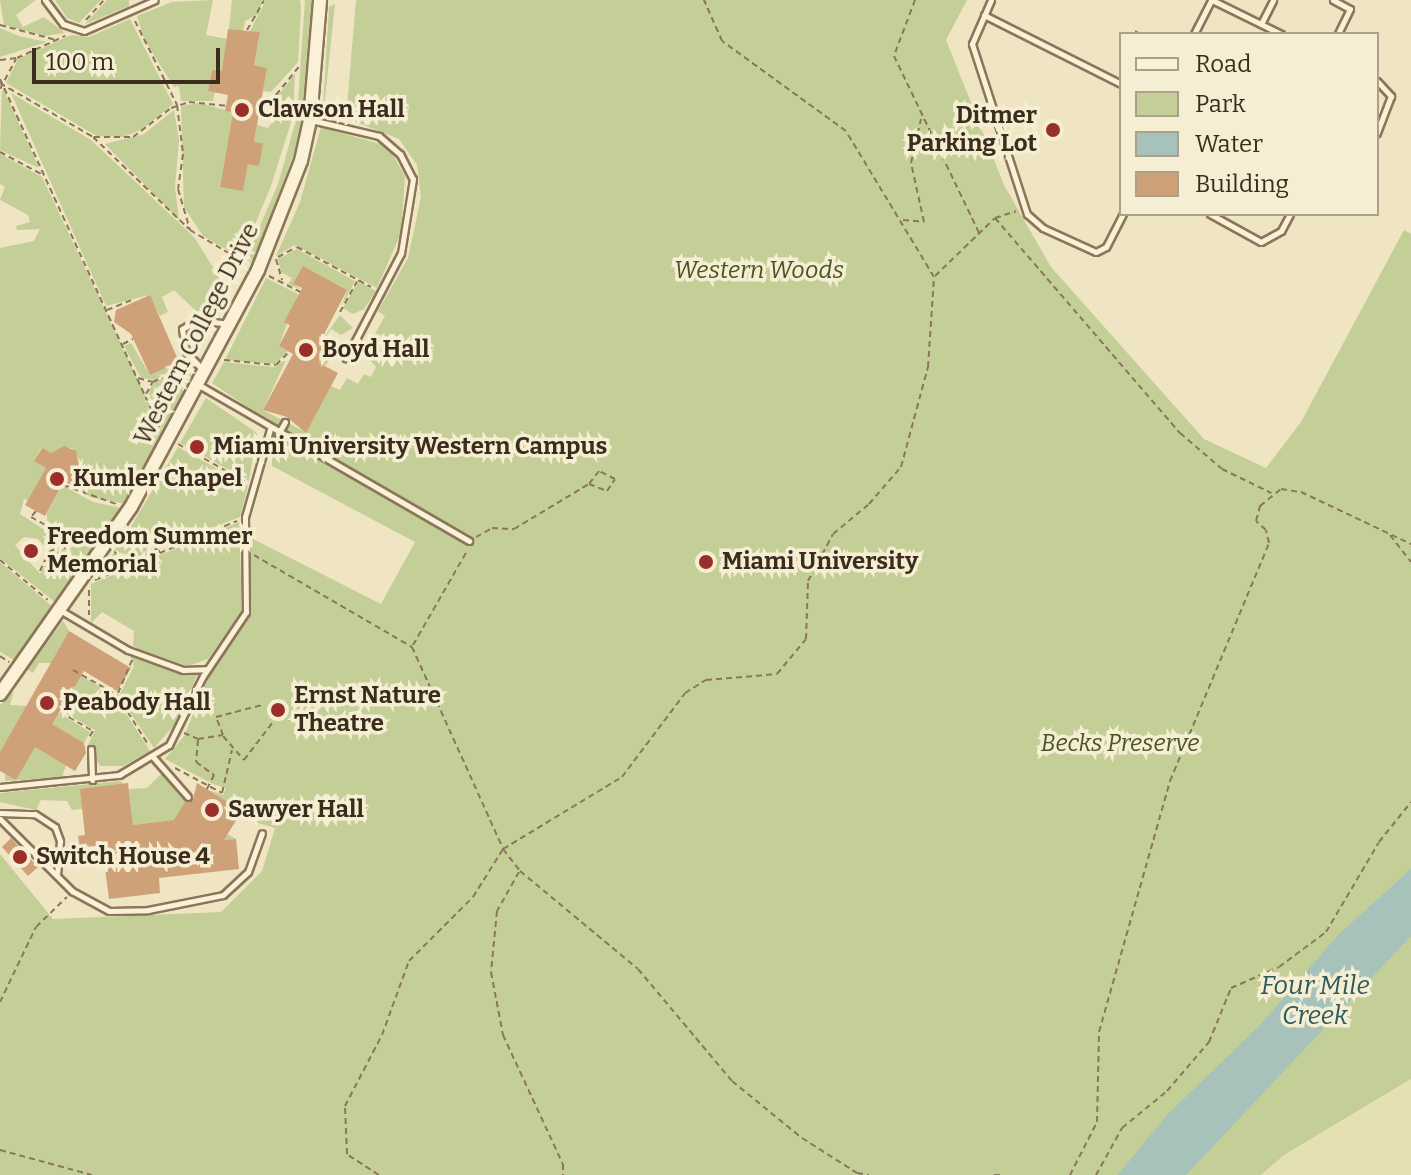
<!DOCTYPE html>
<html>
<head>
<meta charset="utf-8">
<style>
  body { margin:0 }
  #map { position:relative; width:1411px; height:1175px; overflow:hidden; background:#efe5c3; font-family:Bitter,serif }
  div>[style] { position:absolute }
  .farmland>* { inset:0; background:#e5e0b1 }
  .green>* { inset:0; background:#c4ce97 }
  .water>* { inset:0; background:#a6c2bb }
  .building>* { inset:0; background:#cea179 }
  .path>* { height:2px; margin-top:-1px; transform-origin:0; background:repeating-linear-gradient(90deg,#8a765a 0 6px,transparent 0 10px) }
  .roads { filter:drop-shadow(2px 0 #8a765a) drop-shadow(-2px 0 #8a765a) drop-shadow(0 2px #8a765a) drop-shadow(0 -2px #8a765a) }
  .service>* { height:5px; margin:-2.5px; padding:0 2.5px; transform-origin:2.5px; border-radius:2.5px; background:#faf1d7 }
  .tertiary>* { height:12px; margin:-6px; padding:0 6px; transform-origin:6px; border-radius:6px; background:#faf1d7 }
  .dots>* { width:22px; height:22px; translate:-50% -50%; box-sizing:border-box; border:4px solid #f6eed3; border-radius:50% }
  span { translate:-50% -50%; white-space:nowrap; text-align:center; line-height:1.15; -webkit-text-stroke:7px #f6eed3; paint-order:stroke }
  .poi-label { font-size:24px; color:#3a2d1e; font-weight:700 }
  .left { translate:0 -50%; text-align:left }
  .right { translate:-100% -50%; text-align:right }
  .park-label { font-size:24px; color:#475624; font-style:italic }
  .street-label { font-size:24px; color:#3a2d1e }
  .water-label { font-size:26px; color:#2d5a5a; font-style:italic }
  .legend { position:absolute; left:1119px; top:32px; width:260px; height:184px; box-sizing:border-box; background:#f6eed3; border:2px solid #aba18b; margin:0; padding:10px 14px; list-style:none; font-size:24px; color:#3a2d1e }
  .legend li { display:flex; align-items:center; gap:16px; height:40px }
  .legend b { width:40px; border:2px solid #aba18b }
  .scale { position:absolute; left:32px; top:48px; width:188px; height:36px; box-sizing:border-box; border:4px solid #3a2d1e; border-top:0; padding-left:10px; font-size:24px; line-height:28px; white-space:nowrap; color:#3a2d1e; -webkit-text-stroke:6px #f6eed3; paint-order:stroke }
</style>
</head>
<body>
<div id="map">
  <div class="farmland">
    <div style="clip-path:polygon(1411px 1079px,1411px 1175px,1262px 1175px,1284px 1155px)"></div>
  </div>
  <div class="green">
    <div style="clip-path:polygon(0 0,36px 0,16px 15px,23px 27px,44px 17px,65px 33px,44px 36px,4px 25px)"></div>
    <div style="clip-path:polygon(55px 0,101px 0,79px 23px,67px 18px)"></div>
    <div style="clip-path:polygon(107px 0,129px 0,129px 6px,85px 24px)"></div>
    <div style="clip-path:polygon(213px 0,206px 35px,227px 39px,225px 72px,212px 70px,208px 91px,215px 92px,213px 101px,181px 101px,179px 86px,174px 87px,144px 39px,137px 16px,172px 2px)"></div>
    <div style="clip-path:polygon(232px 0,262px 0,259px 14px,245px 21px,243px 31px,229px 29px)"></div>
    <div style="clip-path:polygon(266px 0,300px 0,301px 8px,298px 62px,271px 92px,263px 91px,267px 68px,254px 65px,260px 33px,250px 31px)"></div>
    <div style="clip-path:polygon(305px 0,313px 0,314px 20px,305px 116px,297px 115px)"></div>
    <div style="clip-path:polygon(356px 0,967px 0,946px 40px,1004px 185px,1051px 267px,1204px 439px,1266px 468px,1301px 422px,1404px 230px,1411px 234px,1411px 1079px,1284px 1155px,1261px 1175px,0 1175px,0 854px,53px 919px,221px 912px,262px 871px,275px 828px,258px 823px,209px 790px,223px 795px,226px 788px,210px 783px,212px 777px,209px 782px,165px 759px,184px 736px,210px 674px,247px 619px,249px 537px,381px 604px,415px 542px,272px 466px,270px 456px,278px 442px,286px 441px,425px 519px,428px 513px,284px 432px,288px 423px,306px 432px,331px 386px,340px 390px,347px 378px,358px 384px,364px 374px,371px 377px,376px 367px,364px 354px,385px 316px,378px 311px,408px 258px,421px 197px,417px 165px,399px 139px,346px 118px)"></div>
    <div style="clip-path:polygon(335px 4px,324px 108px,323px 108px,329px 7px)"></div>
    <div style="clip-path:polygon(130px 19px,173px 104px,143px 129px,123px 137px,97px 136px,6px 83px,18px 59px,71px 35px,89px 37px)"></div>
    <div style="clip-path:polygon(0 28px,19px 36px,47px 42px,0 57px)"></div>
    <div style="clip-path:polygon(295px 73px,293px 113px,276px 110px,277px 97px)"></div>
    <div style="clip-path:polygon(2px 90px,4px 90px,39px 168px,0 150px)"></div>
    <div style="clip-path:polygon(11px 93px,91px 140px,194px 237px,219px 277px,219px 315px,196px 311px,174px 290px,162px 297px,168px 312px,160px 316px,149px 295px,106px 306px)"></div>
    <div style="clip-path:polygon(199px 103px,233px 112px,220px 187px,243px 190px,248px 164px,263px 143px,254px 142px,257px 125px,268px 128px,275px 116px,292px 119px,271px 186px,241px 258px,203px 236px,184px 207px,181px 106px)"></div>
    <div style="clip-path:polygon(174px 110px,179px 140px,175px 187px,179px 220px,105px 144px,144px 134px)"></div>
    <div style="clip-path:polygon(296px 120px,304px 122px,299px 140px,252px 265px,245px 261px,278px 184px)"></div>
    <div style="clip-path:polygon(321px 127px,380px 144px,390px 150px,405px 176px,401px 233px,377px 288px,295px 245px,276px 256px,300px 202px)"></div>
    <div style="clip-path:polygon(0 154px,42px 177px,164px 435px,125px 504px,90px 497px,80px 489px,84px 467px,72px 448px,60px 448px,53px 454px,41px 448px,34px 461px,46px 468px,28px 500px,24px 499px,20px 514px,63px 542px,47px 549px,38px 539px,24px 537px,15px 545px,40px 574px,51px 555px,65px 547px,72px 580px,56px 603px,0 558px,0 248px,34px 241px,40px 229px,17px 230px,16px 226px,30px 222px,28px 215px,0 200px,5px 187px,0 184px)"></div>
    <div style="clip-path:polygon(297px 249px,355px 281px,341px 307px,347px 290px,303px 266px,294px 284px,301px 290px,288px 284px,292px 278px,281px 272px,278px 259px)"></div>
    <div style="clip-path:polygon(266px 278px,298px 294px,279px 346px,288px 351px,275px 364px,225px 360px)"></div>
    <div style="clip-path:polygon(358px 281px,376px 291px,364px 309px,353px 314px,343px 308px)"></div>
    <div style="clip-path:polygon(340px 315px,353px 328px,341px 335px,331px 329px,324px 339px,335px 352px,325px 366px,319px 363px,327px 348px,319px 344px)"></div>
    <div style="clip-path:polygon(131px 343px,150px 375px,179px 362px,179px 367px,154px 380px,141px 378px,124px 346px)"></div>
    <div style="clip-path:polygon(286px 360px,263px 410px,282px 420px,277px 427px,212px 383px,224px 362px,274px 367px)"></div>
    <div style="clip-path:polygon(190px 365px,193px 371px,182px 390px,186px 393px,163px 431px,148px 391px,154px 383px)"></div>
    <div style="clip-path:polygon(206px 398px,257px 433px,249px 481px,180px 443px)"></div>
    <div style="clip-path:polygon(178px 447px,248px 486px,240px 517px,162px 547px,129px 530px)"></div>
    <div style="clip-path:polygon(62px 485px,93px 502px,122px 508px,112px 523px,92px 531px,59px 530px,47px 523px,47px 513px)"></div>
    <div style="clip-path:polygon(239px 522px,242px 611px,208px 659px,188px 666px,138px 649px,133px 645px,134px 631px,102px 612px,91px 623px,91px 584px)"></div>
    <div style="clip-path:polygon(108px 529px,102px 538px,77px 573px,69px 545px,75px 537px)"></div>
    <div style="clip-path:polygon(126px 534px,156px 552px,95px 578px,114px 553px,130px 561px,130px 555px,114px 551px)"></div>
    <div style="clip-path:polygon(0 562px,53px 607px,14px 660px,0 652px)"></div>
    <div style="clip-path:polygon(63px 621px,69px 631px,51px 663px,39px 663px,33px 673px,27px 669px)"></div>
    <div style="clip-path:polygon(130px 655px,197px 675px,178px 721px,154px 748px,119px 696px,134px 666px)"></div>
    <div style="clip-path:polygon(73px 671px,114px 695px,150px 751px,123px 766px,100px 766px,88px 745px,95px 730px,61px 711px,75px 686px)"></div>
    <div style="clip-path:polygon(14px 691px,10px 705px,27px 706px,0 752px,0 705px)"></div>
    <div style="clip-path:polygon(57px 712px,90px 732px,84px 743px,50px 723px)"></div>
    <div style="clip-path:polygon(35px 747px,66px 765px,62px 777px,5px 781px,5px 774px)"></div>
    <div style="clip-path:polygon(164px 771px,187px 799px,182px 808px,236px 839px,204px 843px,187px 819px,133px 825px,129px 789px,147px 788px)"></div>
    <div style="clip-path:polygon(121px 781px,123px 784px,82px 809px,72px 810px,67px 801px,41px 800px,36px 810px,0 802px,0 793px)"></div>
  </div>
  <div class="water">
    <div style="clip-path:polygon(1411px 869px,1411px 936px,1186px 1175px,1118px 1175px,1166px 1116px,1261px 1024px,1338px 935px)"></div>
  </div>
  <div class="building">
    <div style="clip-path:polygon(228px 29px,260px 32px,254px 65px,267px 68px,254px 142px,263px 143px,259px 166px,248px 164px,243px 191px,220px 187px,233px 112px,225px 111px,228px 95px,208px 91px,212px 70px,222px 71px)"></div>
    <div style="clip-path:polygon(303px 266px,347px 290px,319px 344px,327px 348px,319px 363px,338px 373px,306px 433px,287px 417px,263px 410px,293px 354px,279px 346px,290px 325px,284px 322px,302px 288px,293px 284px)"></div>
    <div style="clip-path:polygon(150px 295px,179px 362px,150px 375px,131px 334px,114px 322px,116px 310px)"></div>
    <div style="clip-path:polygon(64px 446px,76px 451px,80px 470px,71px 485px,64px 481px,45px 516px,25px 505px,46px 468px,34px 461px,42px 448px,51px 453px)"></div>
    <div style="clip-path:polygon(69px 631px,131px 668px,117px 691px,84px 671px,52px 724px,84px 743px,86px 753px,75px 771px,35px 747px,16px 780px,0 771px,0 752px)"></div>
    <div style="clip-path:polygon(128px 783px,133px 825px,174px 820px,185px 802px,193px 799px,197px 783px,242px 811px,224px 840px,236px 839px,239px 869px,159px 878px,160px 893px,109px 899px,102px 845px,80px 848px,78px 836px,85px 835px,80px 789px)"></div>
    <div style="clip-path:polygon(11px 838px,38px 867px,28px 876px,2px 847px)"></div>
  </div>
  <div class="path">
    <div style="left:915px;top:0;width:60px;rotate:110.6deg"></div>
    <div style="left:894px;top:56px;width:199px;rotate:64.3deg"></div>
    <div style="left:86px;top:20px;width:27px;rotate:-48deg"></div>
    <div style="left:135px;top:21px;width:94px;rotate:63.4deg"></div>
    <div style="left:177px;top:105px;width:49px;rotate:83deg"></div>
    <div style="left:183px;top:154px;width:35px;rotate:98deg"></div>
    <div style="left:178px;top:189px;width:43px;rotate:73.7deg"></div>
    <div style="left:190px;top:230px;width:66px;rotate:30.8deg"></div>
    <div style="left:0;top:25px;width:58px;rotate:15deg"></div>
    <div style="left:247px;top:30px;width:34px;rotate:-60deg"></div>
    <div style="left:1135px;top:31px;width:6px;rotate:31deg"></div>
    <div style="left:0;top:60px;width:17px;rotate:-7deg"></div>
    <div style="left:17px;top:58px;width:53px;rotate:-24.6deg"></div>
    <div style="left:0;top:79px;width:383px;rotate:65.4deg"></div>
    <div style="left:0;top:83px;width:108px;rotate:30.1deg"></div>
    <div style="left:93px;top:137px;width:133px;rotate:43.8deg"></div>
    <div style="left:0;top:89px;width:34px;rotate:-62deg"></div>
    <div style="left:260px;top:111px;width:38px;rotate:9deg"></div>
    <div style="left:270px;top:112px;width:18px;rotate:-71deg"></div>
    <div style="left:276px;top:95px;width:40px;rotate:-51deg"></div>
    <div style="left:94px;top:137px;width:39px"></div>
    <div style="left:133px;top:137px;width:48px;rotate:-37.3deg"></div>
    <div style="left:171px;top:108px;width:19px;rotate:-18deg"></div>
    <div style="left:189px;top:102px;width:37px;rotate:6deg"></div>
    <div style="left:0;top:152px;width:47px;rotate:28.2deg"></div>
    <div style="left:995px;top:218px;width:284px;rotate:49.3deg"></div>
    <div style="left:1180px;top:433px;width:55px;rotate:40.6deg"></div>
    <div style="left:1222px;top:469px;width:55px;rotate:26.1deg"></div>
    <div style="left:903px;top:220px;width:21px;rotate:5deg"></div>
    <div style="left:924px;top:222px;width:60px;rotate:-102.4deg"></div>
    <div style="left:911px;top:163px;width:45px;rotate:-77.2deg"></div>
    <div style="left:278px;top:257px;width:21px;rotate:-28deg"></div>
    <div style="left:297px;top:247px;width:84px;rotate:28.4deg"></div>
    <div style="left:276px;top:259px;width:22px;rotate:74deg"></div>
    <div style="left:269px;top:276px;width:35px;rotate:27deg"></div>
    <div style="left:935px;top:276px;width:83px;rotate:-44deg"></div>
    <div style="left:995px;top:218px;width:22px;rotate:-18deg"></div>
    <div style="left:107px;top:310px;width:29px;rotate:-22deg"></div>
    <div style="left:340px;top:312px;width:35px;rotate:-61deg"></div>
    <div style="left:123px;top:344px;width:11px;rotate:-27deg"></div>
    <div style="left:224px;top:360px;width:52px;rotate:5.5deg"></div>
    <div style="left:276px;top:365px;width:18px;rotate:-45deg"></div>
    <div style="left:138px;top:378px;width:16px;rotate:15deg"></div>
    <div style="left:153px;top:382px;width:39px;rotate:-26deg"></div>
    <div style="left:146px;top:394px;width:13px;rotate:-61deg"></div>
    <div style="left:178px;top:444px;width:78px;rotate:29.2deg"></div>
    <div style="left:76px;top:477px;width:12px;rotate:81deg"></div>
    <div style="left:63px;top:485px;width:56px;rotate:19.7deg"></div>
    <div style="left:36px;top:511px;width:8px;rotate:130deg"></div>
    <div style="left:31px;top:517px;width:33px;rotate:29deg"></div>
    <div style="left:60px;top:533px;width:38px;rotate:-5deg"></div>
    <div style="left:129px;top:533px;width:37px;rotate:31deg"></div>
    <div style="left:60px;top:534px;width:37px;rotate:70deg"></div>
    <div style="left:1390px;top:535px;width:34px;rotate:52deg"></div>
    <div style="left:476px;top:537px;width:18px;rotate:-29deg"></div>
    <div style="left:492px;top:528px;width:22px;rotate:3deg"></div>
    <div style="left:514px;top:529px;width:87px;rotate:-31deg"></div>
    <div style="left:589px;top:484px;width:19px;rotate:21deg"></div>
    <div style="left:607px;top:491px;width:14px;rotate:-56deg"></div>
    <div style="left:615px;top:479px;width:18px;rotate:-153deg"></div>
    <div style="left:599px;top:471px;width:16px;rotate:128deg"></div>
    <div style="left:114px;top:552px;width:15px;rotate:28deg"></div>
    <div style="left:254px;top:555px;width:183px;rotate:30.2deg"></div>
    <div style="left:412px;top:647px;width:222px;rotate:65.7deg"></div>
    <div style="left:503px;top:849px;width:28px;rotate:52deg"></div>
    <div style="left:520px;top:871px;width:153px;rotate:39.7deg"></div>
    <div style="left:638px;top:969px;width:146px;rotate:50deg"></div>
    <div style="left:732px;top:1081px;width:90px;rotate:39.2deg"></div>
    <div style="left:802px;top:1138px;width:65px;rotate:32.5deg"></div>
    <div style="left:857px;top:1173px;width:12px;rotate:9deg"></div>
    <div style="left:0;top:560px;width:62px;rotate:39.8deg"></div>
    <div style="left:40px;top:571px;width:21px;rotate:-65deg"></div>
    <div style="left:49px;top:552px;width:18px;rotate:-27deg"></div>
    <div style="left:95px;top:580px;width:154px;rotate:-22.6deg"></div>
    <div style="left:89px;top:590px;width:25px;rotate:90deg"></div>
    <div style="left:413px;top:645px;width:108px;rotate:-60.1deg"></div>
    <div style="left:0;top:656px;width:11px;rotate:34deg"></div>
    <div style="left:73px;top:670px;width:51px;rotate:29.6deg"></div>
    <div style="left:117px;top:695px;width:60px;rotate:57.9deg"></div>
    <div style="left:118px;top:693px;width:36px;rotate:-67deg"></div>
    <div style="left:60px;top:712px;width:38px;rotate:30deg"></div>
    <div style="left:93px;top:731px;width:9px;rotate:122deg"></div>
    <div style="left:184px;top:733px;width:15px;rotate:23deg"></div>
    <div style="left:198px;top:739px;width:25px;rotate:-9deg"></div>
    <div style="left:223px;top:735px;width:19px;rotate:-111deg"></div>
    <div style="left:216px;top:717px;width:48px;rotate:-14.6deg"></div>
    <div style="left:223px;top:736px;width:32px;rotate:49deg"></div>
    <div style="left:244px;top:760px;width:48px;rotate:-52.7deg"></div>
    <div style="left:198px;top:740px;width:22px;rotate:95deg"></div>
    <div style="left:196px;top:762px;width:22px;rotate:36deg"></div>
    <div style="left:214px;top:775px;width:16px;rotate:117deg"></div>
    <div style="left:175px;top:768px;width:53px;rotate:28deg"></div>
    <div style="left:222px;top:793px;width:44px;rotate:-76.9deg"></div>
    <div style="left:519px;top:872px;width:45px;rotate:119.4deg"></div>
    <div style="left:497px;top:911px;width:61px;rotate:95.6deg"></div>
    <div style="left:491px;top:972px;width:64px;rotate:79.2deg"></div>
    <div style="left:503px;top:1035px;width:142px;rotate:65.1deg"></div>
    <div style="left:563px;top:1164px;width:11px;rotate:90deg"></div>
    <div style="left:0;top:1002px;width:83px;rotate:-64.4deg"></div>
    <div style="left:36px;top:927px;width:43px;rotate:-44.1deg"></div>
    <div style="left:0;top:1150px;width:95px;rotate:15.2deg"></div>
    <div style="left:379px;top:1175px;width:38px;rotate:-147deg"></div>
    <div style="left:347px;top:1154px;width:48px;rotate:-92.4deg"></div>
    <div style="left:345px;top:1106px;width:80px;rotate:-62.5deg"></div>
    <div style="left:382px;top:1035px;width:79px;rotate:-70deg"></div>
    <div style="left:409px;top:961px;width:91px;rotate:-45deg"></div>
    <div style="left:473px;top:897px;width:57px;rotate:-58deg"></div>
    <div style="left:503px;top:849px;width:139px;rotate:-31.2deg"></div>
    <div style="left:622px;top:777px;width:105px;rotate:-53.1deg"></div>
    <div style="left:685px;top:693px;width:25px;rotate:-32deg"></div>
    <div style="left:706px;top:680px;width:71px;rotate:-4.8deg"></div>
    <div style="left:777px;top:674px;width:45px;rotate:-50.4deg"></div>
    <div style="left:806px;top:639px;width:58px;rotate:-88deg"></div>
    <div style="left:808px;top:581px;width:53px;rotate:-62deg"></div>
    <div style="left:833px;top:534px;width:47px;rotate:-39.8deg"></div>
    <div style="left:869px;top:504px;width:49px;rotate:-49.1deg"></div>
    <div style="left:901px;top:467px;width:104px;rotate:-74.9deg"></div>
    <div style="left:928px;top:367px;width:90px;rotate:-86.2deg"></div>
    <div style="left:934px;top:277px;width:170px;rotate:-121.1deg"></div>
    <div style="left:846px;top:131px;width:153px;rotate:-144deg"></div>
    <div style="left:722px;top:41px;width:45px;rotate:-113.7deg"></div>
    <div style="left:994px;top:1175px;width:9px"></div>
    <div style="left:1070px;top:1175px;width:59px;rotate:-63deg"></div>
    <div style="left:1097px;top:1122px;width:90px;rotate:-88.7deg"></div>
    <div style="left:1099px;top:1032px;width:261px;rotate:-74.2deg"></div>
    <div style="left:1170px;top:781px;width:258px;rotate:-67.4deg"></div>
    <div style="left:1269px;top:543px;width:13px;rotate:-103deg"></div>
    <div style="left:1266px;top:530px;width:13px;rotate:-138deg"></div>
    <div style="left:1256px;top:521px;width:16px;rotate:-75deg"></div>
    <div style="left:1260px;top:506px;width:27px;rotate:-39deg"></div>
    <div style="left:1281px;top:489px;width:20px;rotate:9deg"></div>
    <div style="left:1301px;top:492px;width:122px;rotate:25.3deg"></div>
    <div style="left:1096px;top:1175px;width:54px;rotate:-61deg"></div>
    <div style="left:1122px;top:1128px;width:58px;rotate:-39.4deg"></div>
    <div style="left:1167px;top:1091px;width:65px;rotate:-49.4deg"></div>
    <div style="left:1209px;top:1042px;width:58px;rotate:-67.8deg"></div>
    <div style="left:1231px;top:988px;width:52px;rotate:-23.6deg"></div>
    <div style="left:1279px;top:967px;width:59px;rotate:-36.7deg"></div>
    <div style="left:1326px;top:932px;width:104px;rotate:-59.5deg"></div>
    <div style="left:1379px;top:842px;width:51px;rotate:-51.3deg"></div>
  </div>
  <div class="roads">
    <div class="service">
      <div style="left:45px;top:0;width:30px;rotate:53deg"></div>
      <div style="left:63px;top:24px;width:22px;rotate:18deg"></div>
      <div style="left:84px;top:31px;width:77px;rotate:-23.6deg"></div>
      <div style="left:991px;top:0;width:48px;rotate:113.4deg"></div>
      <div style="left:972px;top:44px;width:179px;rotate:72.1deg"></div>
      <div style="left:1027px;top:214px;width:21px;rotate:41deg"></div>
      <div style="left:1043px;top:228px;width:58px;rotate:24.4deg"></div>
      <div style="left:1096px;top:252px;width:11px;rotate:-27deg"></div>
      <div style="left:1106px;top:247px;width:37px;rotate:-63deg"></div>
      <div style="left:1212px;top:0;width:77px;rotate:26.2deg"></div>
      <div style="left:1333px;top:0;width:19px;rotate:28deg"></div>
      <div style="left:1350px;top:9px;width:28px;rotate:116deg"></div>
      <div style="left:984px;top:15px;width:153px;rotate:26.7deg"></div>
      <div style="left:1261px;top:24px;width:27px;rotate:-63deg"></div>
      <div style="left:1194px;top:34px;width:38px;rotate:-63deg"></div>
      <div style="left:1377px;top:81px;width:21px;rotate:47deg"></div>
      <div style="left:1391px;top:96px;width:40px;rotate:111deg"></div>
      <div style="left:311px;top:120px;width:70px;rotate:13.2deg"></div>
      <div style="left:379px;top:136px;width:28px;rotate:41deg"></div>
      <div style="left:400px;top:154px;width:28px;rotate:63deg"></div>
      <div style="left:413px;top:179px;width:75px;rotate:99.2deg"></div>
      <div style="left:401px;top:253px;width:119px;rotate:117.6deg"></div>
      <div style="left:1210px;top:214px;width:58px;rotate:28.8deg"></div>
      <div style="left:1261px;top:242px;width:23px;rotate:-29deg"></div>
      <div style="left:1281px;top:231px;width:19px;rotate:-62deg"></div>
      <div style="left:202px;top:369px;width:23px;rotate:-133deg"></div>
      <div style="left:186px;top:352px;width:23px;rotate:-100deg"></div>
      <div style="left:182px;top:329px;width:17px;rotate:-31deg"></div>
      <div style="left:197px;top:320px;width:31px;rotate:7deg"></div>
      <div style="left:199px;top:385px;width:312px;rotate:30deg"></div>
      <div style="left:278px;top:434px;width:14px;rotate:-60deg"></div>
      <div style="left:60px;top:610px;width:79px;rotate:30.5deg"></div>
      <div style="left:128px;top:650px;width:59px;rotate:20deg"></div>
      <div style="left:183px;top:670px;width:24px;rotate:-2deg"></div>
      <div style="left:91px;top:749px;width:31px;rotate:88deg"></div>
      <div style="left:153px;top:757px;width:53px;rotate:48.8deg"></div>
      <div style="left:0;top:787px;width:120px;rotate:-5.8deg"></div>
      <div style="left:119px;top:775px;width:58px;rotate:-31deg"></div>
      <div style="left:169px;top:745px;width:77px;rotate:-63.8deg"></div>
      <div style="left:203px;top:676px;width:77px;rotate:-56.1deg"></div>
      <div style="left:246px;top:612px;width:95px;rotate:-90.6deg"></div>
      <div style="left:245px;top:517px;width:91px;rotate:-74.1deg"></div>
      <div style="left:0;top:813px;width:35px;rotate:2deg"></div>
      <div style="left:35px;top:814px;width:24px;rotate:33deg"></div>
      <div style="left:55px;top:827px;width:15px;rotate:70deg"></div>
      <div style="left:60px;top:841px;width:32px;rotate:95deg"></div>
      <div style="left:0;top:819px;width:102px;rotate:45deg"></div>
      <div style="left:72px;top:891px;width:42px;rotate:28.4deg"></div>
      <div style="left:109px;top:911px;width:39px;rotate:-1deg"></div>
      <div style="left:148px;top:910px;width:76px;rotate:-11.3deg"></div>
      <div style="left:223px;top:895px;width:34px;rotate:-43deg"></div>
      <div style="left:248px;top:872px;width:41px;rotate:-70.3deg"></div>
    </div>
    <div class="tertiary">
      <div style="left:0;top:694px;width:228px;rotate:-55deg"></div>
      <div style="left:131px;top:507px;width:269px;rotate:-61.8deg"></div>
      <div style="left:258px;top:270px;width:117px;rotate:-68.5deg"></div>
      <div style="left:301px;top:161px;width:42px;rotate:-77.6deg"></div>
      <div style="left:310px;top:120px;width:120px;rotate:-85.2deg"></div>
    </div>
  </div>
  <div class="dots">
    <div style="left:242px;top:110px;background:#9a2e28"></div>
    <div style="left:1053px;top:130px;background:#9a2e28"></div>
    <div style="left:306px;top:350px;background:#9a2e28"></div>
    <div style="left:197px;top:447px;background:#9a2e28"></div>
    <div style="left:57px;top:479px;background:#9a2e28"></div>
    <div style="left:31px;top:551px;background:#9a2e28"></div>
    <div style="left:706px;top:562px;background:#9a2e28"></div>
    <div style="left:47px;top:703px;background:#9a2e28"></div>
    <div style="left:278px;top:710px;background:#9a2e28"></div>
    <div style="left:212px;top:810px;background:#9a2e28"></div>
    <div style="left:20px;top:857px;background:#9a2e28"></div>
  </div>
  <div class="poi-label">
    <span class="left" style="left:258px;top:110px">Clawson Hall</span>
    <span class="right" style="left:1037px;top:130px">Ditmer<br>Parking Lot</span>
    <span class="left" style="left:322px;top:350px">Boyd Hall</span>
    <span class="left" style="left:213px;top:447px">Miami University Western Campus</span>
    <span class="left" style="left:73px;top:479px">Kumler Chapel</span>
    <span class="left" style="left:47px;top:551px">Freedom Summer<br>Memorial</span>
    <span class="left" style="left:722px;top:562px">Miami University</span>
    <span class="left" style="left:294px;top:710px">Ernst Nature<br>Theatre</span>
    <span class="left" style="left:63px;top:703px">Peabody Hall</span>
    <span class="left" style="left:228px;top:810px">Sawyer Hall</span>
    <span class="left" style="left:36px;top:857px">Switch House 4</span>
  </div>
  <div class="park-label">
    <span style="left:759px;top:271px">Western Woods</span>
    <span style="left:1120px;top:744px">Becks Preserve</span>
  </div>
  <div class="street-label">
    <span style="left:197px;top:334px;rotate:-63deg">Western College Drive</span>
  </div>
  <div class="water-label">
    <span style="left:1315px;top:1001px">Four Mile<br>Creek</span>
  </div>
  <ul class="legend">
  <li><b style="height:10px;background:#faf1d7"></b>Road</li>
  <li><b style="height:22px;background:#c4ce97"></b>Park</li>
  <li><b style="height:22px;background:#a6c2bb"></b>Water</li>
  <li><b style="height:22px;background:#cea179"></b>Building</li>
  </ul>
  <div class="scale">100 m</div>
</div>
</body>
</html>
